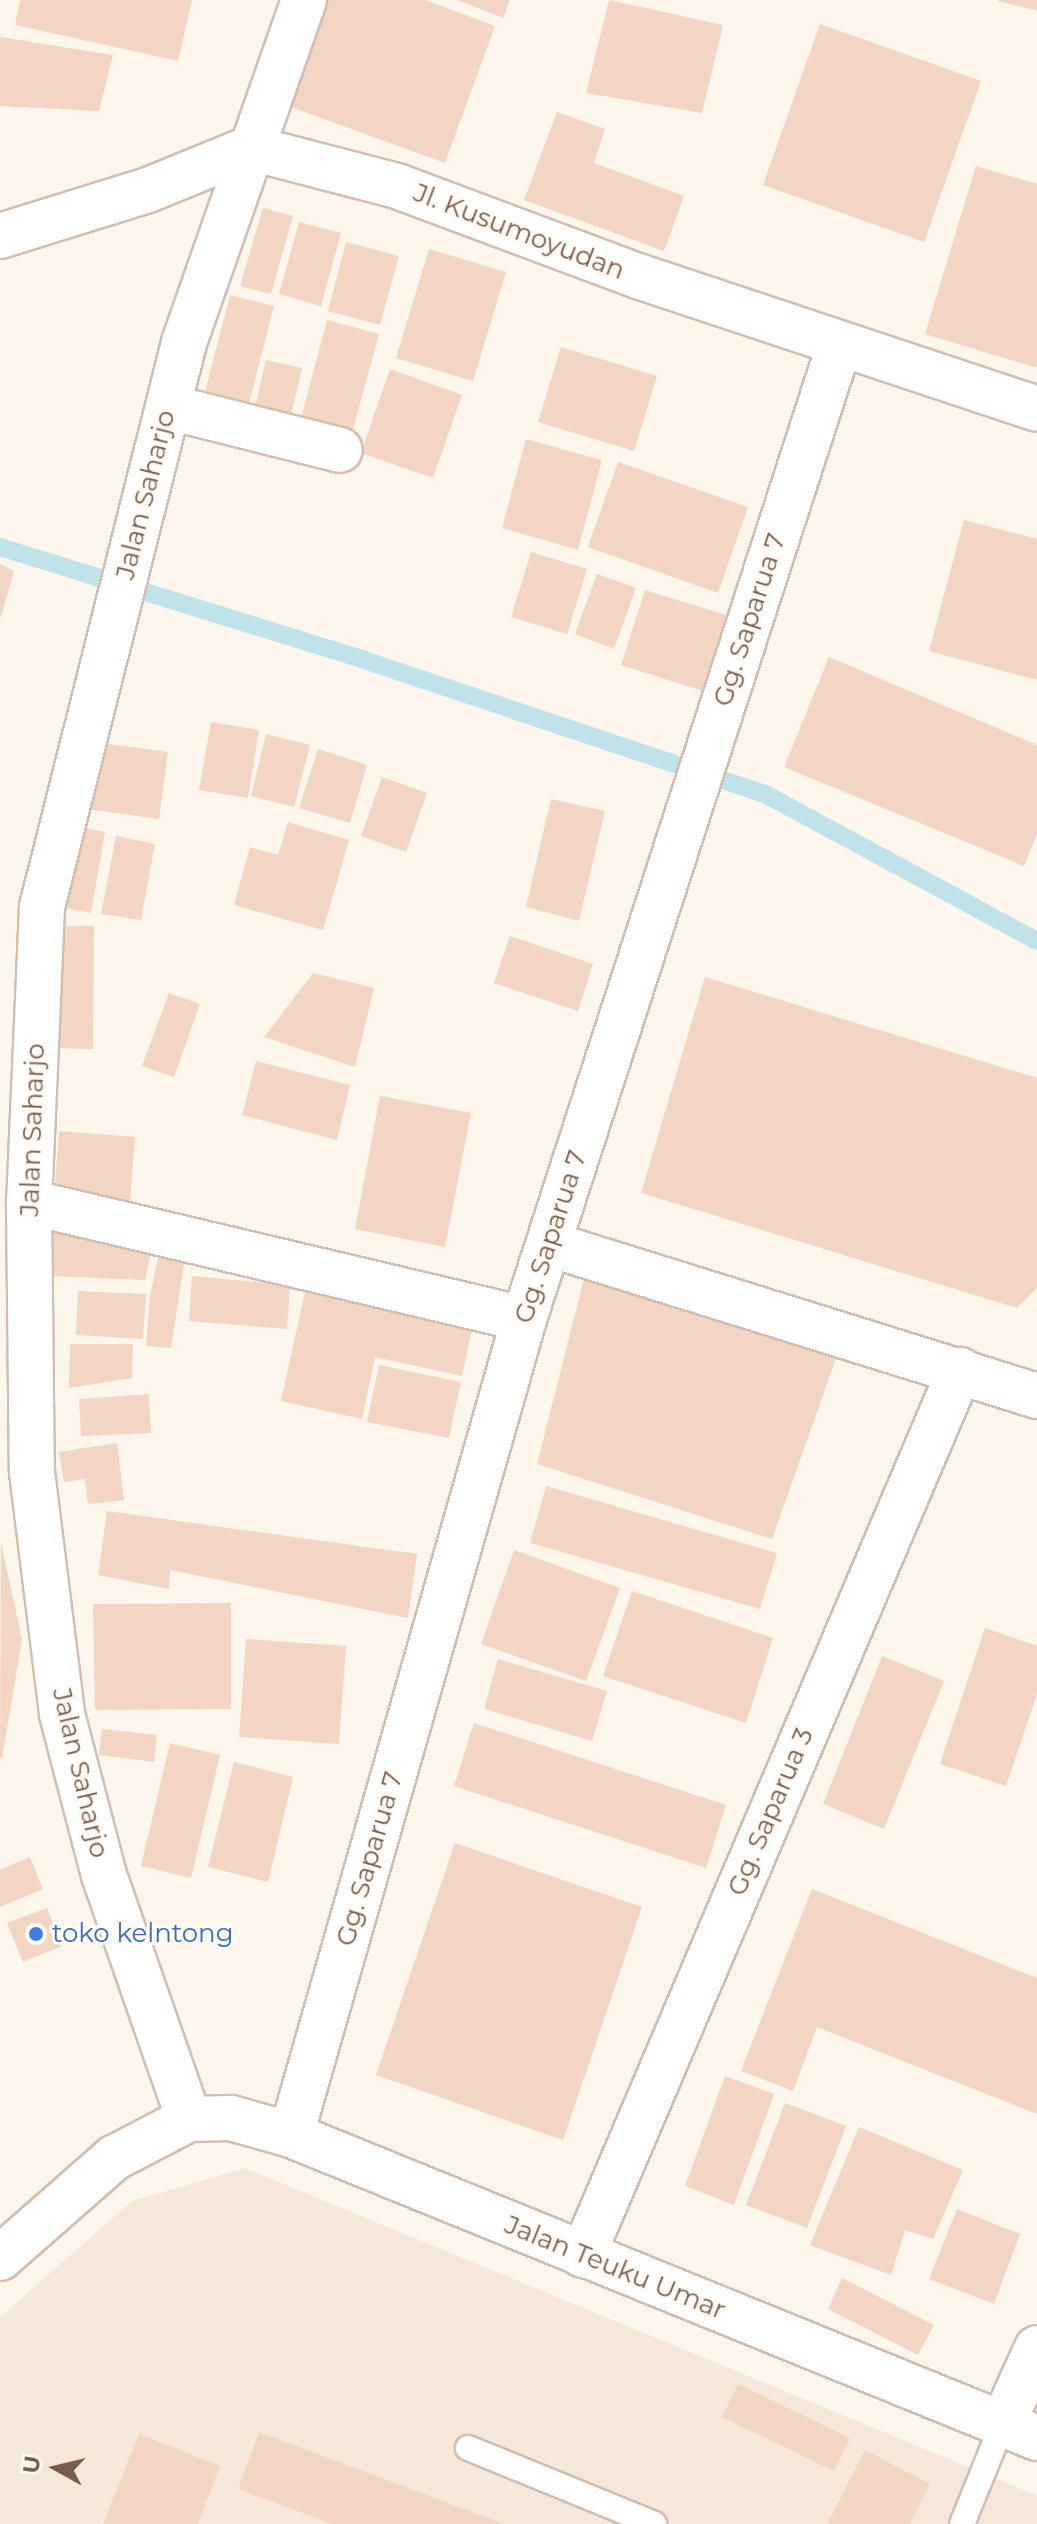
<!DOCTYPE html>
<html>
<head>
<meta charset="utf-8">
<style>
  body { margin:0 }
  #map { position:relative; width:1037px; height:2524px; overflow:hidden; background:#fdf6ec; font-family:Montserrat,sans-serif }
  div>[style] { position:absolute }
  .residential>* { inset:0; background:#f5e8da }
  .stream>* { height:18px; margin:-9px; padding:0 9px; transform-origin:9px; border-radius:9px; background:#bfe3e8 }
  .building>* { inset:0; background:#f3d5c3 }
  .roads { filter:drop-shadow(2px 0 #d1beb0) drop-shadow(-2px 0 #d1beb0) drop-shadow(0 2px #d1beb0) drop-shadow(0 -2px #d1beb0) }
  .service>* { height:24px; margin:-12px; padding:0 12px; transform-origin:12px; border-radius:12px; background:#fff }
  .minor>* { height:44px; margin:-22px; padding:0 22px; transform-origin:22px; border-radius:22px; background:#fff }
  .tertiary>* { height:44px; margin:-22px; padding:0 22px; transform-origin:22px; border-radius:22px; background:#fff }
  .secondary>* { height:44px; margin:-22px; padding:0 22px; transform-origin:22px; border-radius:22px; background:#fff }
  .dots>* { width:22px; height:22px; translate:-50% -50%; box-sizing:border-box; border:4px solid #fffaf3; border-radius:50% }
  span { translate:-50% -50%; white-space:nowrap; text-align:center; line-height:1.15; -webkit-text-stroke:6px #fffaf3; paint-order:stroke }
  .street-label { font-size:26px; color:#7a5c4d }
  .shop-label { font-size:26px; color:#366cbe }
  .left { translate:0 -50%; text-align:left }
  .north { position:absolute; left:16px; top:2428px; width:80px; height:80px; -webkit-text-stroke:6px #fffaf3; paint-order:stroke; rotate:278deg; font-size:22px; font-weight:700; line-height:32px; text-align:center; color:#7a5c4d }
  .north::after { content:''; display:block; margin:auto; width:28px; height:36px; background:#7a5c4d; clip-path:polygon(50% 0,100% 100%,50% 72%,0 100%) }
</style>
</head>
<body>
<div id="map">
  <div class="residential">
    <div style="clip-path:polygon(245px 2168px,1031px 2493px,1037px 2496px,1037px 2524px,0 2524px,0 2317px,132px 2201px)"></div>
  </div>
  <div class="stream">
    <div style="left:0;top:547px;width:381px;rotate:17.2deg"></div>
    <div style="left:364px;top:660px;width:425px;rotate:18.5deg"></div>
    <div style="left:767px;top:795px;width:307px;rotate:28.4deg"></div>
  </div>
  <div class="building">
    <div style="clip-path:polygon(20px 0,192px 0,178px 61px,15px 25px)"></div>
    <div style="clip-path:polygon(318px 0,425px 0,495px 26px,445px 163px,280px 103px)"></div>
    <div style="clip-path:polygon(457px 0,510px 0,503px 18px)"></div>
    <div style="clip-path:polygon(609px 0,723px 25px,702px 113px,586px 93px)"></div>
    <div style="clip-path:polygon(998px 0,1037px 0,1037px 11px,998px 1px)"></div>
    <div style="clip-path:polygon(820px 24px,981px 81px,924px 242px,763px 185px)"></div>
    <div style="clip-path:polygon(0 37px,113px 55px,99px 111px,0 106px)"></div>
    <div style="clip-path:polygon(557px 112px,605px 129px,594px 163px,684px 196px,664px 251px,524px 200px)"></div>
    <div style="clip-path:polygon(976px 166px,1037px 184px,1037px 368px,925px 334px)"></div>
    <div style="clip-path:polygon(263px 208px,293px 216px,271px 294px,240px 286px)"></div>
    <div style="clip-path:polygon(299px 222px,341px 233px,321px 306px,279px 294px)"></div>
    <div style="clip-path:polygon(346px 242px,399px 256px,380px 325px,328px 311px)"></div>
    <div style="clip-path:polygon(429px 249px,506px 272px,473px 381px,396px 358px)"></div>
    <div style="clip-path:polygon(230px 295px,274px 306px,247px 411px,203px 400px)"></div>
    <div style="clip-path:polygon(327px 320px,379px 334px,349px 444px,298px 430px)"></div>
    <div style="clip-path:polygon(561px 347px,657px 376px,634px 451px,538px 422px)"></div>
    <div style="clip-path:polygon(266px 360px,302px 368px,288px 428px,252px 419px)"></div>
    <div style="clip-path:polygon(390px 369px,462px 395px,433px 478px,361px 453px)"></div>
    <div style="clip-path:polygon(526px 439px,602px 460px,578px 550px,502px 528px)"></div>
    <div style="clip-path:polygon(618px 462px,748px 507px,718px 593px,588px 547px)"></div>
    <div style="clip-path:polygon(964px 520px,1037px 539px,1037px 680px,929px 651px)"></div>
    <div style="clip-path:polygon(531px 552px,587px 569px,567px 634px,511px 617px)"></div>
    <div style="clip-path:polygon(0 564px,14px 571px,1px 617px,0 617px)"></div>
    <div style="clip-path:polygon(597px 574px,636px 588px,614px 649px,575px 634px)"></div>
    <div style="clip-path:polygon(645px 590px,739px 619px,715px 695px,621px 665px)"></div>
    <div style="clip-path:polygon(829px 657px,1037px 745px,1037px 834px,1024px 866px,784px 767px)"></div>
    <div style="clip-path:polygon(211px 722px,259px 730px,248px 798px,199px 790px)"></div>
    <div style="clip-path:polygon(266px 734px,310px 745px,294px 807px,251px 796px)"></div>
    <div style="clip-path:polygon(96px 742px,168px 752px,159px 819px,86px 809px)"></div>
    <div style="clip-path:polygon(318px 749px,367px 765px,350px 823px,299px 808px)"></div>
    <div style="clip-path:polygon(382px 777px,427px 793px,406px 852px,361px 836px)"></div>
    <div style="clip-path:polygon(551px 799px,605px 811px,579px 921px,526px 907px)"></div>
    <div style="clip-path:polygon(288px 822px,349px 840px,323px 930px,234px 905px,250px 847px,278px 855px)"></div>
    <div style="clip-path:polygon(79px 827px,105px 832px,91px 913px,65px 908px)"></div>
    <div style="clip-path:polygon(116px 836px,155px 844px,141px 920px,101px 914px)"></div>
    <div style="clip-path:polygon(55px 926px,94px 926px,93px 1049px,54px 1048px)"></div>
    <div style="clip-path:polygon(510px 936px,593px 964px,578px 1011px,494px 983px)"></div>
    <div style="clip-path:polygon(313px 973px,374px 988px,355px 1067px,264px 1037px)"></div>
    <div style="clip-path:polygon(705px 977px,1037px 1078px,1037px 1288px,1017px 1308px,641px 1193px)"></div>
    <div style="clip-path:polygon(169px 993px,200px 1004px,174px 1077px,142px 1066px)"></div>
    <div style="clip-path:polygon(256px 1061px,350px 1085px,337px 1140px,242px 1115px)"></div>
    <div style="clip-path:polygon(380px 1096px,471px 1113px,445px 1247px,355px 1229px)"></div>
    <div style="clip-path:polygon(59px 1131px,135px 1137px,130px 1201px,54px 1196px)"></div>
    <div style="clip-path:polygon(54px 1232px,153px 1242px,145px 1280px,51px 1276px)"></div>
    <div style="clip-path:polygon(160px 1247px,186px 1251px,171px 1348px,146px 1346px,150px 1296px)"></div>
    <div style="clip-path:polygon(192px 1276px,290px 1285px,287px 1329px,189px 1321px)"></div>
    <div style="clip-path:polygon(584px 1279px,840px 1347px,772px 1539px,537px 1464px)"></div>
    <div style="clip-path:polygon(78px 1291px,146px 1294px,143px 1339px,76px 1335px)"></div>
    <div style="clip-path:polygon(305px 1292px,472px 1329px,462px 1376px,375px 1357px,362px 1419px,281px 1401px)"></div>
    <div style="clip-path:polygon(70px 1344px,133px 1344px,132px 1378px,69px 1388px)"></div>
    <div style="clip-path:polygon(379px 1365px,461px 1382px,449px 1438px,367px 1422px)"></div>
    <div style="clip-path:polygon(149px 1394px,151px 1433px,81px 1436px,79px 1399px)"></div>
    <div style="clip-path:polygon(117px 1443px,124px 1500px,88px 1504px,85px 1479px,64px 1482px,59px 1452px)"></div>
    <div style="clip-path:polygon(546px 1486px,777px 1553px,760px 1609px,530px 1543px)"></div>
    <div style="clip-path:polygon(107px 1511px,417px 1554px,408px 1618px,170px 1570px,169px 1589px,98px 1575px)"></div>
    <div style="clip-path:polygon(1px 1542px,22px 1640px,2px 1758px,0 1758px)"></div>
    <div style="clip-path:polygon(514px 1550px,620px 1588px,586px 1681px,481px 1644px)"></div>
    <div style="clip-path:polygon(632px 1591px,773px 1638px,746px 1723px,603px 1676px)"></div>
    <div style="clip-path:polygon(231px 1603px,231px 1709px,95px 1710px,93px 1604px)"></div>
    <div style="clip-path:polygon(985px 1628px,1037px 1646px,1037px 1694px,1006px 1786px,940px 1764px)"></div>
    <div style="clip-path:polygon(246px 1639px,346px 1646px,339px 1744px,239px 1737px)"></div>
    <div style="clip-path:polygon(882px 1656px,944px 1681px,884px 1829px,823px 1804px)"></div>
    <div style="clip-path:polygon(498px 1659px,607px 1691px,592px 1741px,484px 1709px)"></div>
    <div style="clip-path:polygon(474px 1723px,726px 1805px,706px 1868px,454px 1786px)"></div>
    <div style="clip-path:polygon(102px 1729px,157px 1735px,154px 1762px,99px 1755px)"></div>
    <div style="clip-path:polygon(170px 1743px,220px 1755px,191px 1878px,141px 1866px)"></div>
    <div style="clip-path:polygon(234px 1762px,293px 1777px,268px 1882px,208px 1867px)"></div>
    <div style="clip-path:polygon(455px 1843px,642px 1907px,563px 2140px,376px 2075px)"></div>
    <div style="clip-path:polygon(30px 1857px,43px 1889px,0 1907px,0 1870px)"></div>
    <div style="clip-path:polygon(812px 1889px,1037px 1978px,1037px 2114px,817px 2027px,793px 2091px,741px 2071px)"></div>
    <div style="clip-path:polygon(47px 1908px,62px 1946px,23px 1962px,7px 1923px)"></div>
    <div style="clip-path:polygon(725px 2076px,774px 2094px,734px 2205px,685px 2186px)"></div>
    <div style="clip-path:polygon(785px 2103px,846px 2126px,807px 2228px,746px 2205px)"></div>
    <div style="clip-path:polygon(859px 2127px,963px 2170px,933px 2239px,905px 2230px,891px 2275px,810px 2245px)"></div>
    <div style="clip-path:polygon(957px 2209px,1020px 2234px,994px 2304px,929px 2279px)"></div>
    <div style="clip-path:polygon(842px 2278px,934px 2325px,918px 2355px,828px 2309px)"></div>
    <div style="clip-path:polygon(738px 2384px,850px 2438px,834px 2471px,722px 2417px)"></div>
    <div style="clip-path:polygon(259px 2432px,504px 2524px,333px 2524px,238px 2489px)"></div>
    <div style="clip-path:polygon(139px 2434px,220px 2466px,198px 2524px,103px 2524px)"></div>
    <div style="clip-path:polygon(865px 2450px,930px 2484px,910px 2524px,827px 2524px)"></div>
  </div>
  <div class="roads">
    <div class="service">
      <div style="left:468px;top:2448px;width:201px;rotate:22.2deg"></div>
      <div style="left:962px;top:2524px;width:109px;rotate:-67.9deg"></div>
    </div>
    <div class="minor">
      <div style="left:169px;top:407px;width:176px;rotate:14.1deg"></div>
      <div style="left:29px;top:1202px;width:509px;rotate:13.3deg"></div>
      <div style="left:549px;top:1244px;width:511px;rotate:17.3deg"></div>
      <div style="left:291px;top:2135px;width:849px;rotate:-74.06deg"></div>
      <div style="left:524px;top:1319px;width:1023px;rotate:-72.06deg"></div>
      <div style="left:583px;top:2255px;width:962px;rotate:-66.93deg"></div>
    </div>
    <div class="tertiary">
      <div style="left:0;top:236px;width:155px;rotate:-17.3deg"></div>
      <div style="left:148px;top:190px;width:111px;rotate:-22.2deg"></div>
      <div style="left:251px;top:148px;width:151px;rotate:14.6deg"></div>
      <div style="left:397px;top:186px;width:260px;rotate:20.5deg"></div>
      <div style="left:641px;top:277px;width:417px;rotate:18.4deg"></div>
      <div style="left:0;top:2258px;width:152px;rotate:-41.3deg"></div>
      <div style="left:114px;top:2158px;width:85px;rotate:-27.5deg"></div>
      <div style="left:1003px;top:2423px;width:82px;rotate:-65.6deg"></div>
    </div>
    <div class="secondary">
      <div style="left:304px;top:0;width:363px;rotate:109.3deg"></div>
      <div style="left:184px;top:343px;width:582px;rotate:104.13deg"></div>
      <div style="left:42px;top:907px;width:295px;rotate:92.5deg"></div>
      <div style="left:29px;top:1202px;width:270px;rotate:89.4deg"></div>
      <div style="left:32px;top:1472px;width:244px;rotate:82.9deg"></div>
      <div style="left:62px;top:1714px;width:166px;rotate:75.4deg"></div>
      <div style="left:104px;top:1875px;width:258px;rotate:70.8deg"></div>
      <div style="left:189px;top:2119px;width:42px;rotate:-1.4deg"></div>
      <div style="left:231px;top:2118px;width:62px;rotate:15.8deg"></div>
      <div style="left:291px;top:2135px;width:805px;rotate:22.11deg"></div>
    </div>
  </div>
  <div class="dots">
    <div style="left:36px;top:1934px;background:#3f7fe0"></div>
  </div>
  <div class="street-label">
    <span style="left:519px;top:232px;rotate:21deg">Jl. Kusumoyudan</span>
    <span style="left:146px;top:495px;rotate:-76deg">Jalan Saharjo</span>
    <span style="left:750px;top:620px;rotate:-72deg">Gg. Saparua 7</span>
    <span style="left:33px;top:1130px;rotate:-88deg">Jalan Saharjo</span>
    <span style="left:551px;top:1237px;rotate:-72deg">Gg. Saparua 7</span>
    <span style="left:80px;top:1773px;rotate:77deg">Jalan Saharjo</span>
    <span style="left:771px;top:1812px;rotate:-67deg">Gg. Saparua 3</span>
    <span style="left:370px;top:1859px;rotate:-74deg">Gg. Saparua 7</span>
    <span style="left:615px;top:2268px;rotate:22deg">Jalan Teuku Umar</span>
  </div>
  <div class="shop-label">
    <span class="left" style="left:52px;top:1934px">toko kelntong</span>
  </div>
  <div class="north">U</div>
</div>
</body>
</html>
